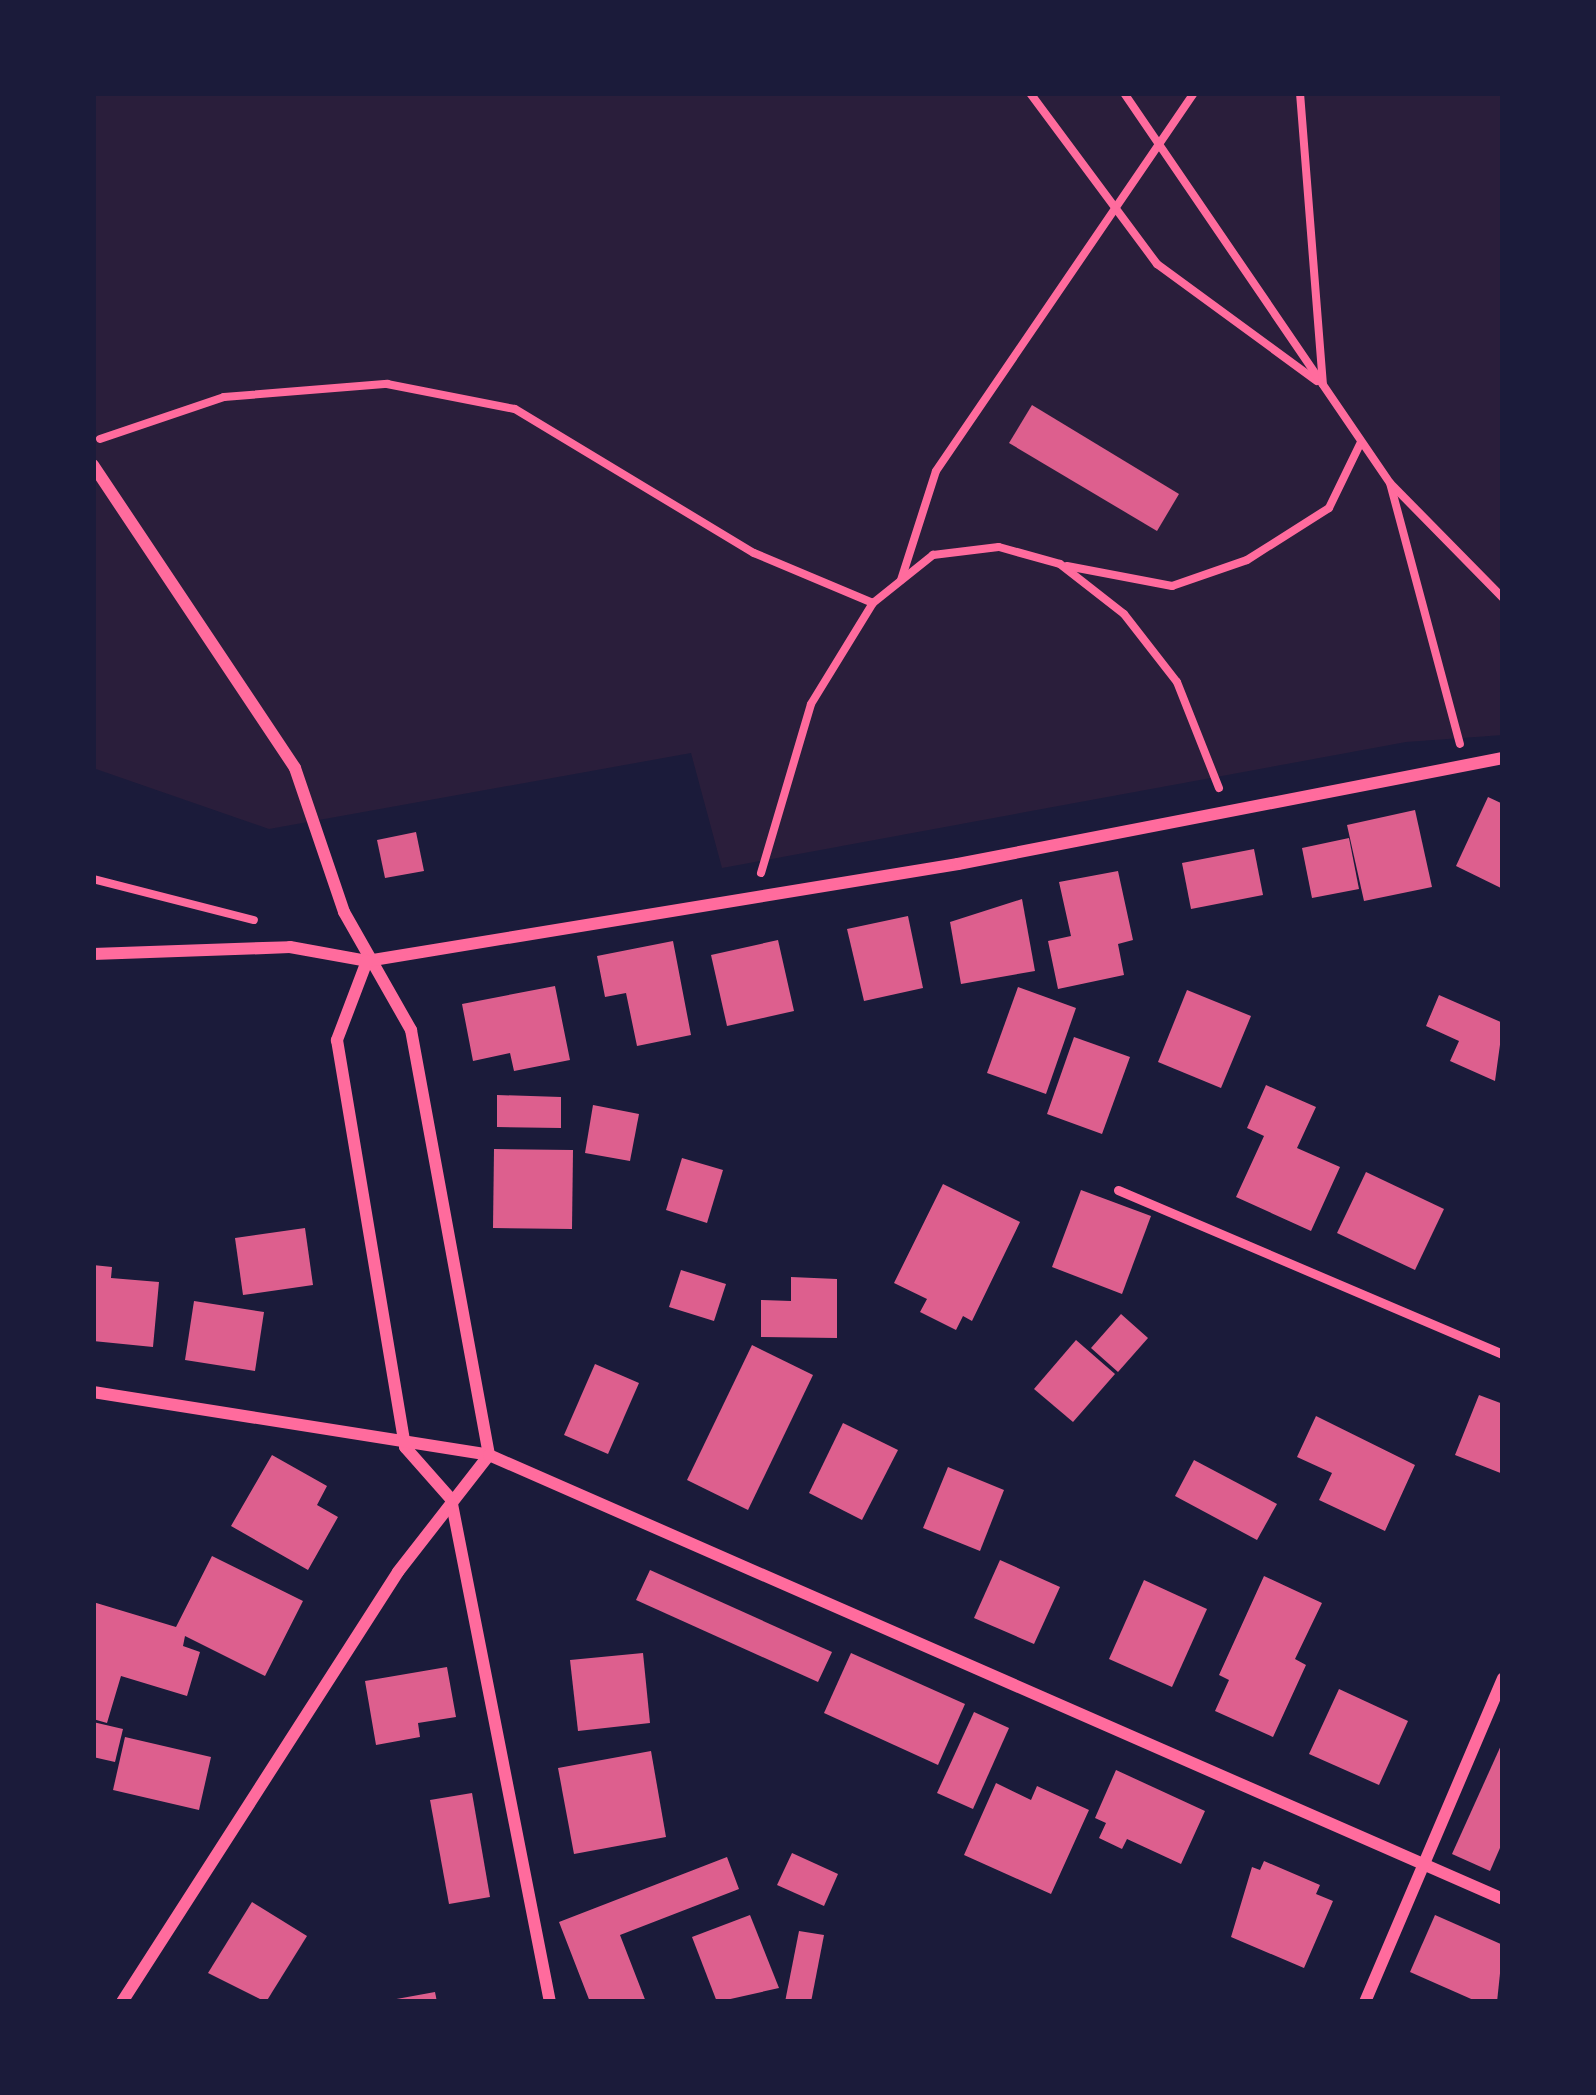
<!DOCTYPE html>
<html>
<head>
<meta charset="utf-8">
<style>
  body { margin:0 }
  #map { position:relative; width:1596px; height:2095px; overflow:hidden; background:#1b1b3a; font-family:"Source Sans 3",sans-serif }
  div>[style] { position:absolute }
  .green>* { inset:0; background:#2a1e3b }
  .building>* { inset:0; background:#dd5f8e }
  .path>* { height:8px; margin:-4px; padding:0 4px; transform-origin:4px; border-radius:4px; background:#ff6b9d }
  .service>* { height:9px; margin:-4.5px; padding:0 4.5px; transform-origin:4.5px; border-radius:4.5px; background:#ff6b9d }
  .minor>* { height:12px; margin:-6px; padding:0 6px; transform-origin:6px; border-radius:6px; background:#ff6b9d }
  span { translate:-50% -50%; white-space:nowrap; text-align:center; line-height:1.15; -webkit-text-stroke:10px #1b1b3a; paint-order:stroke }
  .frame { position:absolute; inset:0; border:96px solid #1b1b3a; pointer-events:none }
</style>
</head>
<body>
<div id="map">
  <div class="green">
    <div style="clip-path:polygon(93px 93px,1503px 93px,1503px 735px,1406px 742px,722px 868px,691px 753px,269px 829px,93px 768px)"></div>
  </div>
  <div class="building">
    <div style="clip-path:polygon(1032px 405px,1179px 494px,1157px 531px,1009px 443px)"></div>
    <div style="clip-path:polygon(1488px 797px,1503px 804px,1503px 889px,1456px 866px)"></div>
    <div style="clip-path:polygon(1415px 810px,1432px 887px,1364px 901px,1347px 825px)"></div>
    <div style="clip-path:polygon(416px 832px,424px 871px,385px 878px,377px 840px)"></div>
    <div style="clip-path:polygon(1349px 838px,1359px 889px,1312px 898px,1302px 848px)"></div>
    <div style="clip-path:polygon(1254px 849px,1263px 895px,1191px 909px,1182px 863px)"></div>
    <div style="clip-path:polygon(1118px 871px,1133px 940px,1118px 944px,1124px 975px,1058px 989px,1048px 941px,1071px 936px,1059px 882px)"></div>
    <div style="clip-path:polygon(1022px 899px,1035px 971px,961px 984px,950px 922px)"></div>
    <div style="clip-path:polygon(908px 916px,923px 988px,864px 1001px,847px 929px)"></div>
    <div style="clip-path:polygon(778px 940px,794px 1011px,727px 1026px,711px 955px)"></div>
    <div style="clip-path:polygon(673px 941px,691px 1035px,637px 1046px,626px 993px,605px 997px,597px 956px)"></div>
    <div style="clip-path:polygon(555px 986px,570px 1060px,514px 1071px,510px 1053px,473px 1061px,462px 1004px)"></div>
    <div style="clip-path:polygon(1018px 987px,1076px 1008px,1046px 1094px,987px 1073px)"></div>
    <div style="clip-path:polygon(1187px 990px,1251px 1016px,1221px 1088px,1158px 1062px)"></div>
    <div style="clip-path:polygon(1439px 995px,1503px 1023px,1495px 1081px,1450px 1061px,1459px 1041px,1426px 1026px)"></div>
    <div style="clip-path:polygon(1074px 1037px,1130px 1057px,1102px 1134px,1047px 1114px)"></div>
    <div style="clip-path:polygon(1266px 1085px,1316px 1107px,1297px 1148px,1340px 1167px,1311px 1231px,1236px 1197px,1264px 1136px,1247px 1128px)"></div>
    <div style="clip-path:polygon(497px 1095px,561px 1097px,561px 1128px,497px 1127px)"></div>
    <div style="clip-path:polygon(593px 1105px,639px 1114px,630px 1161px,585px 1153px)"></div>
    <div style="clip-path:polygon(494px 1149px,573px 1150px,572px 1229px,493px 1228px)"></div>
    <div style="clip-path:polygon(682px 1158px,723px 1170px,707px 1223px,666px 1210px)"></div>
    <div style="clip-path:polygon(1366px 1172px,1444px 1209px,1415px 1270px,1337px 1233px)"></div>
    <div style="clip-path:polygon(943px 1184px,1020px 1222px,972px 1321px,963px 1316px,956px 1330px,920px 1312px,927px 1299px,894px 1283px)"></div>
    <div style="clip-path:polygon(1081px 1190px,1151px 1216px,1122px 1294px,1052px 1267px)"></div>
    <div style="clip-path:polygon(305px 1228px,313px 1285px,243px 1295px,235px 1238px)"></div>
    <div style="clip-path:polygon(93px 1265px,112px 1267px,111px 1278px,159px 1282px,153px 1347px,93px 1341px)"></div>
    <div style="clip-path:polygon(681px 1270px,726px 1284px,714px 1321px,669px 1307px)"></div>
    <div style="clip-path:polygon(791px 1277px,837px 1279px,837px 1338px,761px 1337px,761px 1300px,791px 1301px)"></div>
    <div style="clip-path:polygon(194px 1301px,264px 1312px,255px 1371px,185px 1360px)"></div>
    <div style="clip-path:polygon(1121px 1314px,1148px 1338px,1118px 1372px,1091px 1348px)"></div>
    <div style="clip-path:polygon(1076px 1340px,1115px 1374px,1073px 1422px,1034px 1389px)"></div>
    <div style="clip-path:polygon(752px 1345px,813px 1375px,748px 1510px,687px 1480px)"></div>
    <div style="clip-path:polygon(595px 1364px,639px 1383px,608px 1454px,564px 1435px)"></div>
    <div style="clip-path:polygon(1479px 1395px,1503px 1404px,1503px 1474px,1455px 1455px)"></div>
    <div style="clip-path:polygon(1316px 1416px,1415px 1465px,1385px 1531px,1319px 1500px,1332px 1473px,1297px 1457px)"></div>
    <div style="clip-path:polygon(843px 1423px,898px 1450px,862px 1520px,809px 1493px)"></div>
    <div style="clip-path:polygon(272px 1455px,327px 1486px,317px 1505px,338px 1517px,308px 1570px,231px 1526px)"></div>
    <div style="clip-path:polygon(1194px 1460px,1277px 1504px,1257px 1540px,1175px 1496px)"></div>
    <div style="clip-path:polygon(948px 1467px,1004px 1490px,980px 1551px,923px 1528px)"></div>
    <div style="clip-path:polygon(212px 1556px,303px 1601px,265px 1676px,185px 1636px,183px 1646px,200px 1652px,187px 1696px,121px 1676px,107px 1723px,93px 1719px,93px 1602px,176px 1627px)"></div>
    <div style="clip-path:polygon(1000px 1560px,1060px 1587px,1034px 1644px,974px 1618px)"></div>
    <div style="clip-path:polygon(650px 1570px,832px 1652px,818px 1682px,636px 1600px)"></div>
    <div style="clip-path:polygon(1264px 1576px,1322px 1603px,1295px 1659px,1306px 1665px,1273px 1737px,1215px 1711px,1229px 1680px,1219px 1675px)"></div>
    <div style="clip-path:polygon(1144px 1580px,1207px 1609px,1172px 1687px,1109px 1659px)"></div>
    <div style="clip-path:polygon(643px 1653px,650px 1723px,578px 1731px,570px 1660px)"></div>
    <div style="clip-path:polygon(851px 1653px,965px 1704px,938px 1765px,824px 1713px)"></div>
    <div style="clip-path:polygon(447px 1667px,456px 1717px,418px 1723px,420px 1737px,376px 1745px,365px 1681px)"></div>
    <div style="clip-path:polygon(1339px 1689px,1408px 1721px,1379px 1785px,1309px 1754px)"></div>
    <div style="clip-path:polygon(974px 1712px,1009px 1728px,973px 1809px,937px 1793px)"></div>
    <div style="clip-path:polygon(93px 1722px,123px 1729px,115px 1762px,93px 1757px)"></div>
    <div style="clip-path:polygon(125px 1737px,211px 1757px,199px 1810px,113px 1790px)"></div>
    <div style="clip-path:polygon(1503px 1741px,1503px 1841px,1490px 1871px,1452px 1854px)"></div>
    <div style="clip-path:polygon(651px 1751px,666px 1837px,574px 1854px,558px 1768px)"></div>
    <div style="clip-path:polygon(1116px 1770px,1205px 1811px,1181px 1864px,1127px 1839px,1122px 1849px,1099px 1838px,1106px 1823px,1095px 1818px)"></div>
    <div style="clip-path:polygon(996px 1783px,1031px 1800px,1037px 1786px,1089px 1810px,1051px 1894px,964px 1855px)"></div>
    <div style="clip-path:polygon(472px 1793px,490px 1897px,449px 1904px,430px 1800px)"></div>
    <div style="clip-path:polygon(792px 1853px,838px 1874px,824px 1906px,777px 1885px)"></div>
    <div style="clip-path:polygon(727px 1857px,739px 1889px,620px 1935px,646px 2002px,590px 2002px,559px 1922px)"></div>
    <div style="clip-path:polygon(1264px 1861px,1320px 1885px,1316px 1894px,1333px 1901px,1304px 1968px,1231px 1937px,1252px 1867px,1260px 1870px)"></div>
    <div style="clip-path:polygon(252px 1902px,307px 1936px,266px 2002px,208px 1973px)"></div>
    <div style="clip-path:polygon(750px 1915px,779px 1988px,717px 2002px,692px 1937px)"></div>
    <div style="clip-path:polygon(1435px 1915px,1503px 1945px,1497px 2002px,1478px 2002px,1410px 1972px)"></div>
    <div style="clip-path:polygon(799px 1931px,824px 1935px,811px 2002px,785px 2002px)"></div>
    <div style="clip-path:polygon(435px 1992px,437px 2002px,391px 2002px,391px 2000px)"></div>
  </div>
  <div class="path">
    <div style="left:1030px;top:93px;width:213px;rotate:53.4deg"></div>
    <div style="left:1157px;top:264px;width:198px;rotate:36.2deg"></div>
    <div style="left:1124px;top:93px;width:472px;rotate:55.7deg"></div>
    <div style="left:1390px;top:483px;width:270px;rotate:75deg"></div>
    <div style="left:1300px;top:93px;width:292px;rotate:85.5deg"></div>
    <div style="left:100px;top:439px;width:131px;rotate:-18.7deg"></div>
    <div style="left:224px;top:397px;width:164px;rotate:-4.6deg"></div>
    <div style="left:387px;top:384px;width:130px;rotate:11.1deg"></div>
    <div style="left:515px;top:409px;width:279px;rotate:31.1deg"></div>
    <div style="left:754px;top:553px;width:129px;rotate:22.8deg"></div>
    <div style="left:1391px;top:484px;width:160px;rotate:45.5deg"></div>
    <div style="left:1067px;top:566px;width:107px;rotate:10.8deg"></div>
    <div style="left:1172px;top:586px;width:79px;rotate:-19.1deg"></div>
    <div style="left:1247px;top:560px;width:97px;rotate:-32.4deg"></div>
    <div style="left:1329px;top:508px;width:73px;rotate:-64.1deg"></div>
    <div style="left:901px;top:580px;width:114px;rotate:-72.2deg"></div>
    <div style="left:936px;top:471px;width:458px;rotate:-55.7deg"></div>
    <div style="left:761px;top:873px;width:176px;rotate:-73.5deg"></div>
    <div style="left:811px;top:704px;width:119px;rotate:-58.5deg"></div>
    <div style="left:873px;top:603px;width:77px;rotate:-38.7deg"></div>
    <div style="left:933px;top:555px;width:66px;rotate:-6.9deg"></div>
    <div style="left:999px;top:547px;width:63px;rotate:15.6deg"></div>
    <div style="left:1060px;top:564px;width:81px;rotate:38deg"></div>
    <div style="left:1124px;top:614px;width:86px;rotate:52.1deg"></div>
    <div style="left:1177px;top:682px;width:114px;rotate:68.4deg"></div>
    <div style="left:93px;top:879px;width:166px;rotate:14.3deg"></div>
  </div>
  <div class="service">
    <div style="left:1118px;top:1190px;width:418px;rotate:23.1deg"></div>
  </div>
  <div class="minor">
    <div style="left:93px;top:465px;width:364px;rotate:56.3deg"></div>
    <div style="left:295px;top:768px;width:152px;rotate:71.2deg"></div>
    <div style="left:344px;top:912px;width:136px;rotate:60.4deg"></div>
    <div style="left:411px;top:1030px;width:432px;rotate:79.6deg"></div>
    <div style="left:489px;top:1455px;width:148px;rotate:127.9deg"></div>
    <div style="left:398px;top:1572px;width:511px;rotate:122.69deg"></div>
    <div style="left:93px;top:954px;width:197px;rotate:-2deg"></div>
    <div style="left:290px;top:947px;width:78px;rotate:10.3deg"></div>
    <div style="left:367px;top:961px;width:599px;rotate:-9.32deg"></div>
    <div style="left:958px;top:864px;width:555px;rotate:-11.01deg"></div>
    <div style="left:367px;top:961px;width:85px;rotate:110.8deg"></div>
    <div style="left:337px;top:1040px;width:413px;rotate:80.5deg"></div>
    <div style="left:405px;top:1447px;width:69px;rotate:48.5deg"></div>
    <div style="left:451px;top:1499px;width:513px;rotate:78.87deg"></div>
    <div style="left:93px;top:1392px;width:401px;rotate:9deg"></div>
    <div style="left:489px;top:1455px;width:1107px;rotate:23.65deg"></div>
    <div style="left:1365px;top:2002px;width:352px;rotate:-66.9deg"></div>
  </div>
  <div class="frame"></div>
</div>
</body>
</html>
